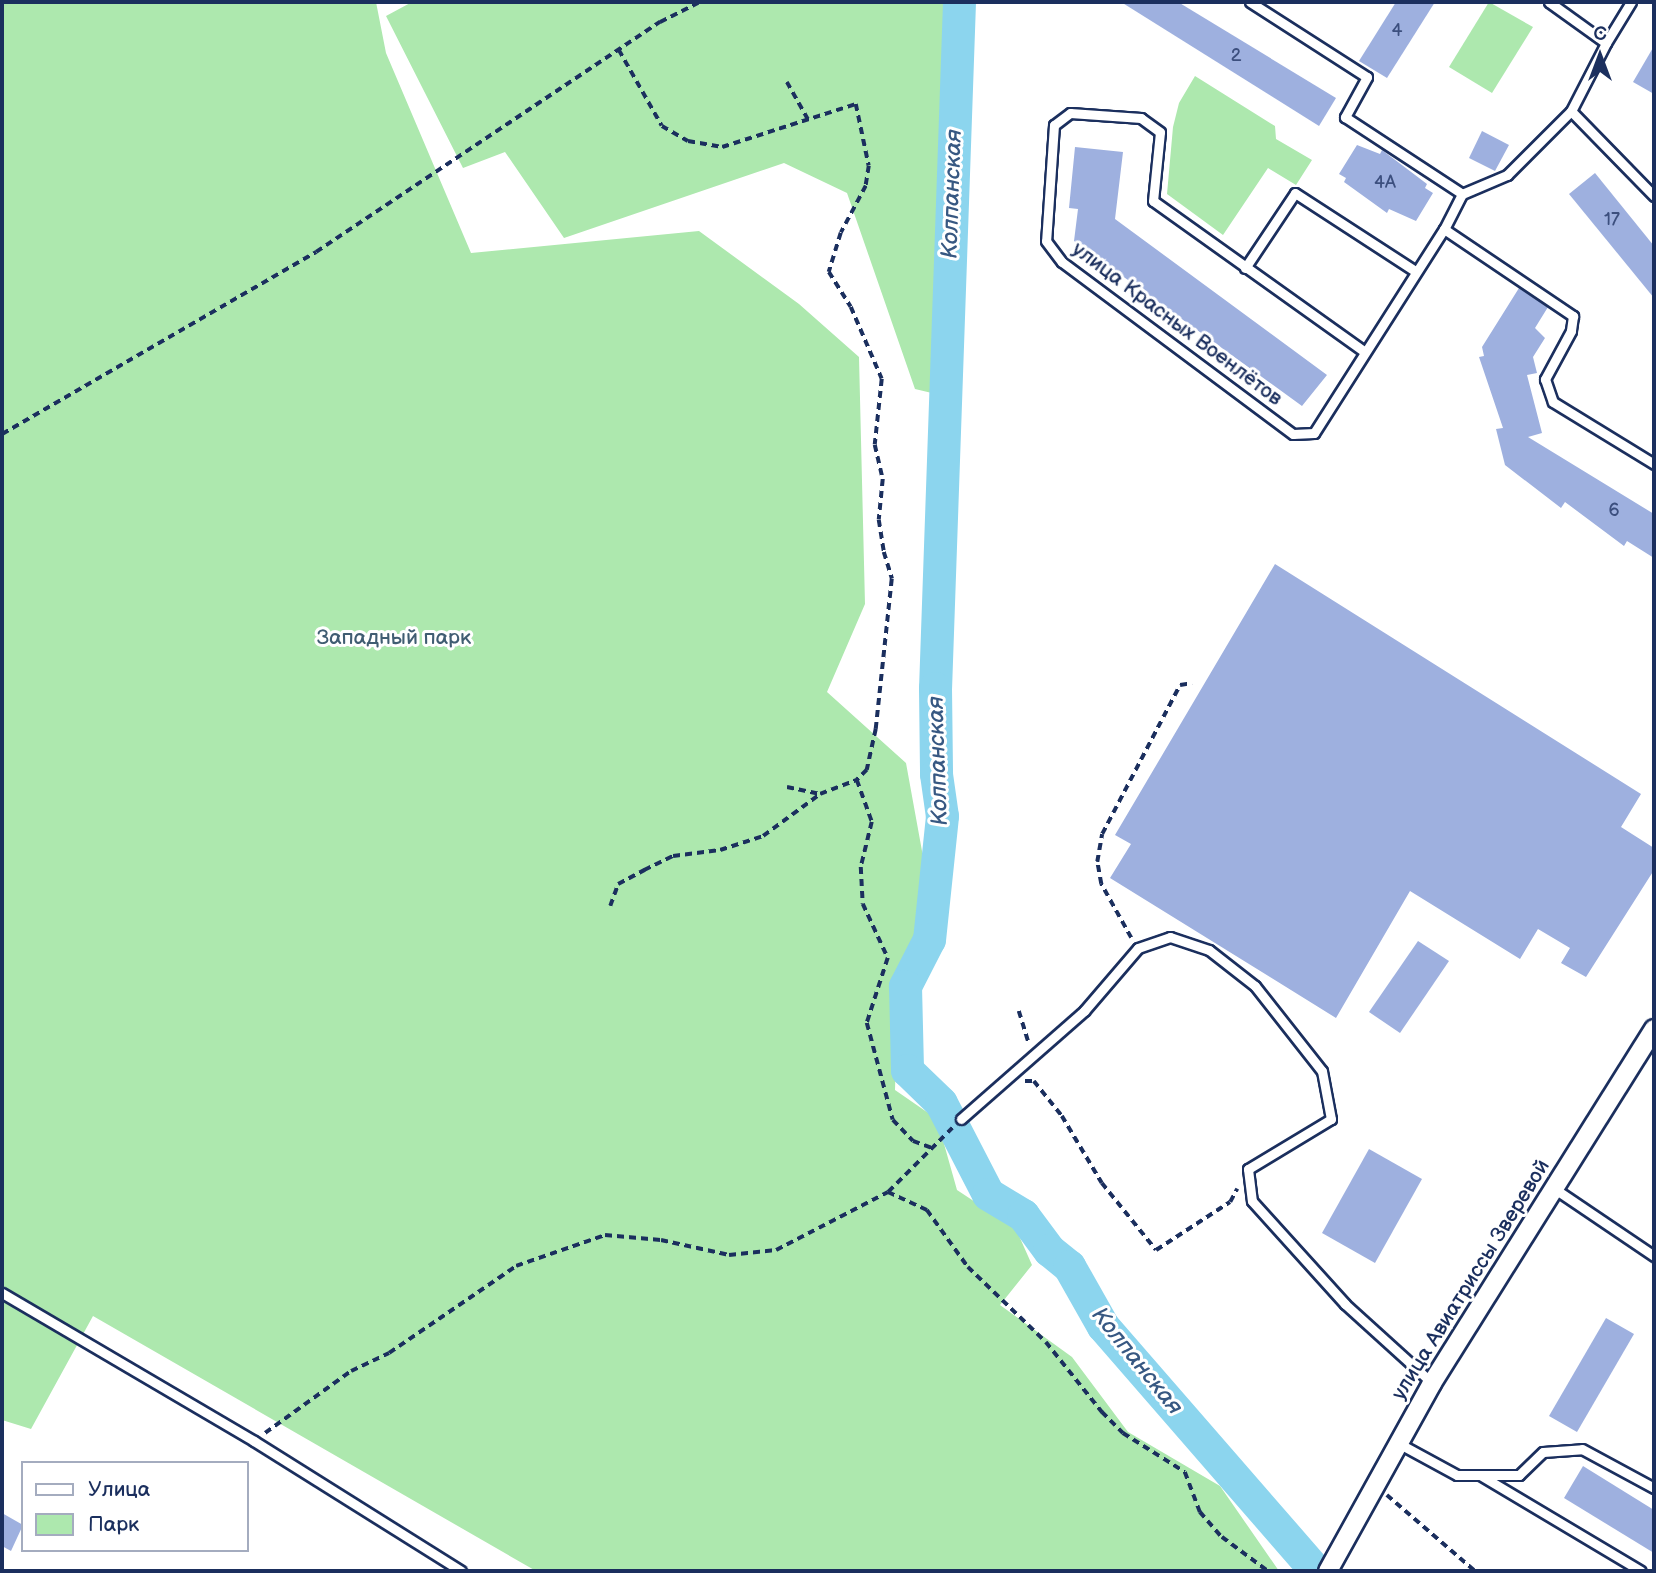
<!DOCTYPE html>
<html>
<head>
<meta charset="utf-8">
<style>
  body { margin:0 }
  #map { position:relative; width:1656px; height:1573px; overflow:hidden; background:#fff; font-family:"Balsamiq Sans",sans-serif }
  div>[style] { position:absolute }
  .green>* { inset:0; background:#ade8ae }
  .river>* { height:33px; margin:-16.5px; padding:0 16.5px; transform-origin:16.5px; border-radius:16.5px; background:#8cd5ee }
  .building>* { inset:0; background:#9eb0df }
  .path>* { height:3.5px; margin-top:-1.75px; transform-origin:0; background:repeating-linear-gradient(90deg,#1b2f5e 0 7px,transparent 0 12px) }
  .roads { filter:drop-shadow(2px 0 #1b2f5e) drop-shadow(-2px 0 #1b2f5e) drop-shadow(0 2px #1b2f5e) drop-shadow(0 -2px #1b2f5e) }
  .service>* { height:9px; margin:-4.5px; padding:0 4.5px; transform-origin:4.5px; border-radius:4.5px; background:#fff }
  .minor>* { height:18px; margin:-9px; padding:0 9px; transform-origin:9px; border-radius:9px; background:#fff }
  span { translate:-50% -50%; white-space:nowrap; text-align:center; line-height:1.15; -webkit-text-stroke:6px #fff; paint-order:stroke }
  .number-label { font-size:18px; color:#3c4f7e }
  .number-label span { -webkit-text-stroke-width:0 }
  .street-label { font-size:21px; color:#1b2f5e }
  .park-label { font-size:21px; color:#405d72 }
  .water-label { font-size:23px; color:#375882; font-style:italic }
  .frame { position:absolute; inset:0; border:4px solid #1b2f5e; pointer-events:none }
  .legend { position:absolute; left:21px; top:1461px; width:228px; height:91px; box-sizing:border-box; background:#fff; border:2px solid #a4acbf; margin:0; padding:9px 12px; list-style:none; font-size:21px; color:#1b2f5e }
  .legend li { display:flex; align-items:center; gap:14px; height:35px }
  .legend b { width:35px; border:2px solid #a4acbf }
  .north { position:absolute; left:1565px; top:21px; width:70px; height:70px; -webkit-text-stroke:5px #fff; paint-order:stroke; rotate:0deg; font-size:19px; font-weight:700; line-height:28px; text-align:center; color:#1b2f5e }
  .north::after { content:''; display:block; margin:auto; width:24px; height:32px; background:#1b2f5e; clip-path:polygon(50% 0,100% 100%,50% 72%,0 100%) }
</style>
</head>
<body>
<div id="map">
  <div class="green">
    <div style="clip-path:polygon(2px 2px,376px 2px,386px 53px,471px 253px,699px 231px,799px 304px,859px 357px,865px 604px,827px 692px,906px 763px,934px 917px,898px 987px,895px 1090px,937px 1119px,957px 1190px,1016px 1229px,1032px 1265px,1000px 1305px,1072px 1357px,1128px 1432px,1220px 1486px,1279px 1571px,536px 1571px,93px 1316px,31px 1429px,2px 1420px)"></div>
    <div style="clip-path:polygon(412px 2px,948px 2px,936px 394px,915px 389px,847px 193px,784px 163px,564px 238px,505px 152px,463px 168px,386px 16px)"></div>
    <div style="clip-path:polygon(1489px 2px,1533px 27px,1492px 93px,1449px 67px)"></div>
    <div style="clip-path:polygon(1195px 76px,1275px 126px,1276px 139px,1312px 160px,1296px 185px,1268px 168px,1223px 235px,1167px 194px,1173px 127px,1179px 103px)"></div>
  </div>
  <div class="river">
    <div style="left:959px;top:2px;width:686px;rotate:92deg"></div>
    <div style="left:935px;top:688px;width:86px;rotate:89.3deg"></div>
    <div style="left:936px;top:774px;width:42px;rotate:81.9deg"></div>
    <div style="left:942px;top:816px;width:124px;rotate:96deg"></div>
    <div style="left:929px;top:939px;width:53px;rotate:117.1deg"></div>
    <div style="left:905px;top:986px;width:84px;rotate:88.6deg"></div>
    <div style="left:907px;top:1070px;width:47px;rotate:44.1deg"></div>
    <div style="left:941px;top:1103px;width:102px;rotate:62.7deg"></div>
    <div style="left:988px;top:1194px;width:41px;rotate:31deg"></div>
    <div style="left:1023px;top:1215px;width:44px;rotate:53.4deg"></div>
    <div style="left:1049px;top:1250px;width:26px;rotate:39deg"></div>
    <div style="left:1069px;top:1266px;width:69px;rotate:60.5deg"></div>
    <div style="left:1103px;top:1326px;width:325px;rotate:49deg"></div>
  </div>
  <div class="building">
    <div style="clip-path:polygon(1121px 2px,1178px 2px,1336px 98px,1319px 126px)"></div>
    <div style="clip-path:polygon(1396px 2px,1435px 2px,1387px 78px,1359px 61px)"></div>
    <div style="clip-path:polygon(1654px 46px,1654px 94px,1633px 82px)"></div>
    <div style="clip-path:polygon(1482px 131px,1509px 145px,1495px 171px,1469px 158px)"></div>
    <div style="clip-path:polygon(1357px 145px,1380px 154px,1382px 150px,1427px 184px,1425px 188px,1433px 193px,1416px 221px,1389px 209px,1387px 213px,1344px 182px,1346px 178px,1339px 174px)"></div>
    <div style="clip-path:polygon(1075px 147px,1123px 152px,1115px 219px,1327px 375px,1302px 406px,1074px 241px,1078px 209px,1069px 208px)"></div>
    <div style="clip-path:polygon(1595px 173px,1654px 246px,1654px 298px,1569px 194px)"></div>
    <div style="clip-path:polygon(1519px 288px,1548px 307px,1535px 328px,1545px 338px,1533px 357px,1537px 373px,1527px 375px,1542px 433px,1528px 437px,1654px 514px,1654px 558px,1627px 541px,1624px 546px,1565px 502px,1561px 508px,1505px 465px,1496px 429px,1503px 428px,1479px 357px,1484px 356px,1482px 347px)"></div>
    <div style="clip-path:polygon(1275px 564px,1641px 794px,1621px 827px,1654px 848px,1654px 870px,1586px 977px,1561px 963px,1570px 948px,1538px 929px,1520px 959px,1410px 891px,1336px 1018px,1110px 878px,1131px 844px,1115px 835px)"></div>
    <div style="clip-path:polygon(1418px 941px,1449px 961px,1400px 1033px,1369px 1012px)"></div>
    <div style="clip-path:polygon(1369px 1149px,1422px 1179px,1375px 1263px,1322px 1233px)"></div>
    <div style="clip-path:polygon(1606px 1318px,1634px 1334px,1577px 1432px,1549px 1416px)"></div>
    <div style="clip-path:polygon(1583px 1466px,1654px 1510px,1654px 1553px,1564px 1498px)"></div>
    <div style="clip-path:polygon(2px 1513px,23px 1525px,11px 1551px,2px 1546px)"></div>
  </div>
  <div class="path">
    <div style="left:619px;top:50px;width:87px;rotate:60.5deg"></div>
    <div style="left:662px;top:126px;width:30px;rotate:30deg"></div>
    <div style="left:688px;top:141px;width:35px;rotate:10deg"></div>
    <div style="left:722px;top:147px;width:141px;rotate:-17.8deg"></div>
    <div style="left:856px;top:104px;width:63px;rotate:78.2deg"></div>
    <div style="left:869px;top:166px;width:20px;rotate:99deg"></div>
    <div style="left:866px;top:186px;width:53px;rotate:118deg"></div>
    <div style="left:841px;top:233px;width:41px;rotate:107.1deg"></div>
    <div style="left:829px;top:272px;width:41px;rotate:57.8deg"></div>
    <div style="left:851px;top:307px;width:78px;rotate:66.7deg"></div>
    <div style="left:882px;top:379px;width:66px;rotate:96.1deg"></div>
    <div style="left:875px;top:445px;width:35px;rotate:77deg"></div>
    <div style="left:883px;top:479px;width:41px;rotate:95.6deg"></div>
    <div style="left:879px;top:520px;width:32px;rotate:81deg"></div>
    <div style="left:884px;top:552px;width:28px;rotate:73deg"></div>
    <div style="left:892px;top:579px;width:151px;rotate:96.1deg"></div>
    <div style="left:876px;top:729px;width:42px;rotate:102.4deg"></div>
    <div style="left:867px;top:770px;width:14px;rotate:135deg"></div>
    <div style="left:857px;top:780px;width:45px;rotate:70.3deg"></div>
    <div style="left:872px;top:822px;width:46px;rotate:103.7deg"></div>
    <div style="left:861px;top:867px;width:37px;rotate:87deg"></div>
    <div style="left:863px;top:904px;width:60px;rotate:65.2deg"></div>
    <div style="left:888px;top:958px;width:68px;rotate:107.9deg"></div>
    <div style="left:867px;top:1023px;width:100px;rotate:75deg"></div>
    <div style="left:893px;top:1120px;width:29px;rotate:46deg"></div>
    <div style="left:913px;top:1141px;width:20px;rotate:20deg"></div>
    <div style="left:787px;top:82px;width:45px;rotate:60.6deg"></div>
    <div style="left:2px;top:434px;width:363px;rotate:-30.1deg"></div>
    <div style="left:316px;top:252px;width:414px;rotate:-33.8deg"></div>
    <div style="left:660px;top:22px;width:45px;rotate:-26.6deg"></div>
    <div style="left:787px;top:787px;width:34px;rotate:12deg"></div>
    <div style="left:820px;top:794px;width:40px;rotate:-21deg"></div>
    <div style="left:610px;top:906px;width:23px;rotate:-70deg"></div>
    <div style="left:618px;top:884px;width:30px;rotate:-28deg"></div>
    <div style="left:644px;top:870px;width:32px;rotate:-26deg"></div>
    <div style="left:673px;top:856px;width:47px;rotate:-7.3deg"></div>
    <div style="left:720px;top:850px;width:45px;rotate:-18deg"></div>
    <div style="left:763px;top:836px;width:71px;rotate:-36.4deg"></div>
    <div style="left:1131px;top:938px;width:62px;rotate:-119.1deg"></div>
    <div style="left:1101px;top:884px;width:22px;rotate:-100deg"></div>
    <div style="left:1097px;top:862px;width:28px;rotate:-80deg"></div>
    <div style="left:1102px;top:834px;width:168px;rotate:-62.4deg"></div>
    <div style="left:1180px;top:685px;width:12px;rotate:-9deg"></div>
    <div style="left:1019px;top:1011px;width:34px;rotate:73deg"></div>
    <div style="left:1025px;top:1081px;width:9px"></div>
    <div style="left:1034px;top:1081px;width:45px;rotate:51.3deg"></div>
    <div style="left:1062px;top:1116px;width:78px;rotate:59.2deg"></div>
    <div style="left:1102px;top:1183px;width:86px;rotate:51.1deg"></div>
    <div style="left:1156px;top:1250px;width:88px;rotate:-33deg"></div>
    <div style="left:1230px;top:1202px;width:15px;rotate:-62deg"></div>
    <div style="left:888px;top:1192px;width:43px;rotate:24.8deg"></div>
    <div style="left:927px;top:1210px;width:70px;rotate:54.3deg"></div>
    <div style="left:968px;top:1267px;width:108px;rotate:43.9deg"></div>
    <div style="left:1046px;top:1342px;width:90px;rotate:51.3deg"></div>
    <div style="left:1102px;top:1412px;width:30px;rotate:45deg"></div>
    <div style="left:1123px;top:1433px;width:73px;rotate:32.2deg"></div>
    <div style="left:1185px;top:1472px;width:43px;rotate:69.4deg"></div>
    <div style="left:1200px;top:1512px;width:33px;rotate:49deg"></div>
    <div style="left:1222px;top:1537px;width:57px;rotate:36.5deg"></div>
    <div style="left:265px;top:1433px;width:106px;rotate:-35.8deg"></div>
    <div style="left:351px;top:1371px;width:42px;rotate:-25.3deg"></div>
    <div style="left:389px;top:1353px;width:154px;rotate:-34.4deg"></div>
    <div style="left:516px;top:1266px;width:94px;rotate:-19.2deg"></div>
    <div style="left:605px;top:1235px;width:56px;rotate:5.1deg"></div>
    <div style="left:661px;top:1240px;width:70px;rotate:12.4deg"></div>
    <div style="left:729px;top:1255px;width:47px;rotate:-6.1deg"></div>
    <div style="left:776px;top:1250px;width:126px;rotate:-27.4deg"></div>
    <div style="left:888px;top:1192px;width:91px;rotate:-45deg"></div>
    <div style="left:1387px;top:1495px;width:116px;rotate:40.8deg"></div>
  </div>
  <div class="roads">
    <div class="service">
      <div style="left:1250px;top:2px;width:139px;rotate:32.7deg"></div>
      <div style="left:1367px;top:77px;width:46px;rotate:118.8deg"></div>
      <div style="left:1345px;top:117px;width:140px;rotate:33.3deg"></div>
      <div style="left:1462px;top:194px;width:39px;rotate:117deg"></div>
      <div style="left:1444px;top:229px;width:156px;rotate:34deg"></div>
      <div style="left:1573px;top:316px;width:15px;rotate:98deg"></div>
      <div style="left:1571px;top:331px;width:55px;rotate:118.4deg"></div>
      <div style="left:1545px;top:379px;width:24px;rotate:71deg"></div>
      <div style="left:1553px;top:402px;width:119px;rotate:31.5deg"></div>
      <div style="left:1549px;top:2px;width:70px;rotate:35.7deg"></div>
      <div style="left:1606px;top:43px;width:76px;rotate:117.2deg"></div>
      <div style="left:1571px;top:111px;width:119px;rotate:45.7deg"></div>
      <div style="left:1606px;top:43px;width:48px;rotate:-58.6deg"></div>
      <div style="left:1462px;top:194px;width:49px;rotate:-22.9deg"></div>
      <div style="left:1507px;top:175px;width:91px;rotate:-45deg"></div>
      <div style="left:1245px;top:268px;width:90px;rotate:-56.3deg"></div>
      <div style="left:1295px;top:193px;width:143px;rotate:33deg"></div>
      <div style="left:1365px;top:352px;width:260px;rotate:-144.5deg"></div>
      <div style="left:1153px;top:201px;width:69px;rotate:-84.2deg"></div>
      <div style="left:1160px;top:132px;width:24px;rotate:-144deg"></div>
      <div style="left:1141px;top:118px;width:71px;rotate:-176deg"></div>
      <div style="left:1070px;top:113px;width:20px;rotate:143deg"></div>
      <div style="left:1054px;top:125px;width:116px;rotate:93.9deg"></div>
      <div style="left:1046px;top:241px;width:26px;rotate:53deg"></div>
      <div style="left:1062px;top:262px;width:288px;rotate:36.7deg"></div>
      <div style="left:1293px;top:434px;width:21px;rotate:-3deg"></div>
      <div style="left:1314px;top:433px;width:242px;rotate:-57.5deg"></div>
      <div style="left:961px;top:1119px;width:164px;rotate:-41.3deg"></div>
      <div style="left:1084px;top:1011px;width:83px;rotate:-49.4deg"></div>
      <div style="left:1138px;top:948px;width:34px;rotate:-19deg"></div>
      <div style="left:1170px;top:937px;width:41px;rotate:18.4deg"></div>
      <div style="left:1209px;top:950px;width:58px;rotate:38deg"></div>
      <div style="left:1255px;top:986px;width:108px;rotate:51.8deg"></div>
      <div style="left:1322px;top:1071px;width:49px;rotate:79.4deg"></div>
      <div style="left:1331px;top:1119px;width:97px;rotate:148.9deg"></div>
      <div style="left:1248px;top:1169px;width:32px;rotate:83deg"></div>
      <div style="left:1252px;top:1201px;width:139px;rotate:47.9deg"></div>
      <div style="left:1345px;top:1304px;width:118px;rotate:42.2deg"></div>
      <div style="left:1555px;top:1189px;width:120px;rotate:34.1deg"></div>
      <div style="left:2px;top:1293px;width:292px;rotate:30.4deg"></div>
      <div style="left:254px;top:1441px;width:244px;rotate:32.1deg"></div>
      <div style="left:1398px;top:1443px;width:67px;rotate:28.5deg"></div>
      <div style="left:1457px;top:1475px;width:62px"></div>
      <div style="left:1519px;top:1475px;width:33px;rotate:-44deg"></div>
      <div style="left:1543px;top:1452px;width:39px;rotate:-4deg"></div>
      <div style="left:1582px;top:1449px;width:82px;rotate:28.4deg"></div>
      <div style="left:1480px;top:1475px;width:187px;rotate:30.8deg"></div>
    </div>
    <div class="minor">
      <div style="left:1328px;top:1571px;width:215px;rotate:-61deg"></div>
      <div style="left:1432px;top:1383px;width:418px;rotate:-57.9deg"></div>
    </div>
  </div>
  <div class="number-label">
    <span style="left:1397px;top:31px">4</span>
    <span style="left:1236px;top:56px">2</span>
    <span style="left:1385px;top:183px">4А</span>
    <span style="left:1612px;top:220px">17</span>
    <span style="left:1614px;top:511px">6</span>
  </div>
  <div class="street-label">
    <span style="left:1177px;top:324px;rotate:37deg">улица Красных Военлётов</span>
    <span style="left:1471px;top:1280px;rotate:-58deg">улица Авиатриссы Зверевой</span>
  </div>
  <div class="park-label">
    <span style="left:394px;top:638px">Западный парк</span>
  </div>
  <div class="water-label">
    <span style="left:952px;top:194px;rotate:-88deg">Колпанская</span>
    <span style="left:938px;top:761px;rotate:-92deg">Колпанская</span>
    <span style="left:1137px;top:1361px;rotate:51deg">Колпанская</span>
  </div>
  <div class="frame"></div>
  <ul class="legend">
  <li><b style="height:9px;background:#fff"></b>Улица</li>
  <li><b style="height:19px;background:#ade8ae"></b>Парк</li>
  </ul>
  <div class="north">С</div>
</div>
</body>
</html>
